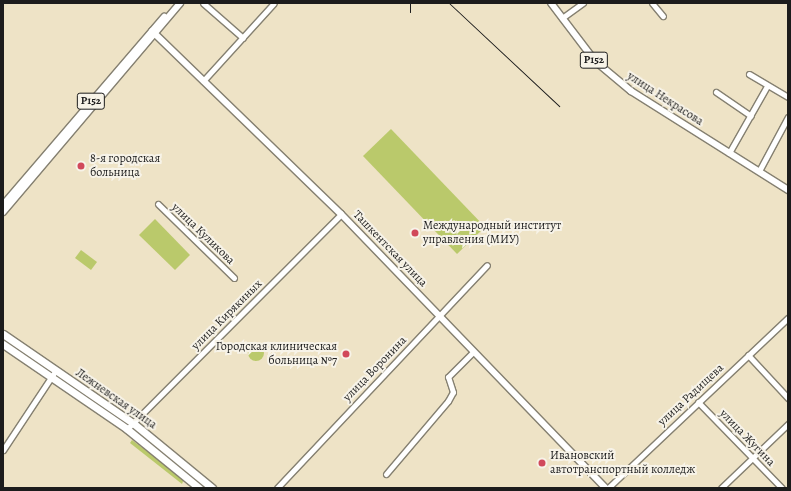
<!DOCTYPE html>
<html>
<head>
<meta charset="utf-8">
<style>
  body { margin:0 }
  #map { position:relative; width:791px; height:491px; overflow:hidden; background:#eee3c6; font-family:Alegreya,serif }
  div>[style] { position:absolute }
  .green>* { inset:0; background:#bac96b }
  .round { border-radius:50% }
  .roads { filter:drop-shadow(1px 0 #858071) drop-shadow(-1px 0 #858071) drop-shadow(0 1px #858071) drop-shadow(0 -1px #858071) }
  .minor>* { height:5px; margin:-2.5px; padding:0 2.5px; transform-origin:2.5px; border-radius:2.5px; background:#fff }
  .major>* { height:6px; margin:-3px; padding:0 3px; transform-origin:3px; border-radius:3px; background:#fff }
  .highway>* { height:7px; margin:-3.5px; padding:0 3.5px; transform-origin:3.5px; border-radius:3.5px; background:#fff }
  .rail>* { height:1px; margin:-0.5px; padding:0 0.5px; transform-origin:0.5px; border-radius:0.5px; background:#1c1c1c }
  .dots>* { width:11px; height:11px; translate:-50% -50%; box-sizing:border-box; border:2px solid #f7f3e8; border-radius:50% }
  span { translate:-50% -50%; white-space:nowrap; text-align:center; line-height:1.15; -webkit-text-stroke:4px #f7f3e8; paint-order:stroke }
  .shield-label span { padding:1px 3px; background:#f7f3e8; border:1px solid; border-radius:3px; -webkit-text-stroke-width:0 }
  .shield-label { font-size:11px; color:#1c1c1c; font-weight:700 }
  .street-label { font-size:12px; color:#1c1c1c }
  .poi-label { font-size:12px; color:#1c1c1c }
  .left { translate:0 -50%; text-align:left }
  .right { translate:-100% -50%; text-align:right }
  .frame { position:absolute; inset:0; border:4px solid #1c1c1c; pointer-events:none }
</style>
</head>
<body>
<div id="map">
  <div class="green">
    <div style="clip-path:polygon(391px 129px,485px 227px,457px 254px,363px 156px)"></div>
    <div style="clip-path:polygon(155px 219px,190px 255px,175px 270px,139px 235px)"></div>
    <div style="clip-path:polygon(81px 250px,97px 262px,91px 270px,75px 258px)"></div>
    <div class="round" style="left:248px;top:345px;width:16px;height:16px"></div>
    <div style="clip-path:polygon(132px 440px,184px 479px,182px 484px,130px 443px)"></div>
  </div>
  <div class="roads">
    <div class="minor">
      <div style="left:203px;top:3px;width:53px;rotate:41.2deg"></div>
      <div style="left:652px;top:3px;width:17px;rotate:50deg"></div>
      <div style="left:562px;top:18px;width:26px;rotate:-36deg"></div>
      <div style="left:749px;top:74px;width:45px;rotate:30.5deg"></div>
      <div style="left:203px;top:81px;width:105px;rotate:-47.7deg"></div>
      <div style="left:716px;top:92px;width:42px;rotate:34.4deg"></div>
      <div style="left:729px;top:153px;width:77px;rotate:-60.4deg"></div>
      <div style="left:759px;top:171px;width:61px;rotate:-61.8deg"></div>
      <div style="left:158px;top:204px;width:106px;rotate:44.2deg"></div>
      <div style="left:748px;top:355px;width:59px;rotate:47.1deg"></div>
      <div style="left:698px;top:402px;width:120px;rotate:45.7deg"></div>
      <div style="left:127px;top:429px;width:303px;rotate:-45.1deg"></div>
      <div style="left:3px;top:450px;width:96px;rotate:-56.5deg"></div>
      <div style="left:386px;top:474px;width:96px;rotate:-49.7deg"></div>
      <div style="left:448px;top:401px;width:10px;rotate:-61deg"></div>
      <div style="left:453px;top:392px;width:16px;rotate:-108deg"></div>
      <div style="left:448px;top:377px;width:34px;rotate:-45deg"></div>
      <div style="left:277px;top:488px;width:306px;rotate:-46.7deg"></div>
      <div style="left:608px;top:488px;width:248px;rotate:-43.4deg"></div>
      <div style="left:721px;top:488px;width:93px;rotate:-43.7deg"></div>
    </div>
    <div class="major">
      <div style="left:551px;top:3px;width:73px;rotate:52.8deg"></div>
      <div style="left:595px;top:61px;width:47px;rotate:39.8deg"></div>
      <div style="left:631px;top:91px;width:186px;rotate:32.2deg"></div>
      <div style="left:152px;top:31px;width:263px;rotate:44.1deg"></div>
      <div style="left:341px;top:214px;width:381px;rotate:46deg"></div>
      <div style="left:3px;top:205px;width:248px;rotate:-49.4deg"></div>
      <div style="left:3px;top:212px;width:274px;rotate:-49.7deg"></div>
    </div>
    <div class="highway">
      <div style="left:3px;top:334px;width:158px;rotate:34.4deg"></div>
      <div style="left:133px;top:423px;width:102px;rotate:39.4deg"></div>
      <div style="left:3px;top:344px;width:150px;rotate:34.4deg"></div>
      <div style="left:127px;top:429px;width:93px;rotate:39.3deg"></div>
    </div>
  </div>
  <div class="rail">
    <div style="left:410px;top:3px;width:9px;rotate:90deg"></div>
    <div style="left:449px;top:3px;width:151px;rotate:43.1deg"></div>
  </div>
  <div class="dots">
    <div style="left:81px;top:166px;background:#d1495b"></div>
    <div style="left:415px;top:233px;background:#d1495b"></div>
    <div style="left:346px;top:354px;background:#d1495b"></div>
    <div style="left:542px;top:463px;background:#d1495b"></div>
  </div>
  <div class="shield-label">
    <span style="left:594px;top:60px">Р152</span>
    <span style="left:91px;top:101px">Р152</span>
  </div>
  <div class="street-label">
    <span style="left:665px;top:99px;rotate:33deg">улица Некрасова</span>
    <span style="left:203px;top:234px;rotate:44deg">улица Куликова</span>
    <span style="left:390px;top:249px;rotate:46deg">Ташкентская улица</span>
    <span style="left:227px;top:315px;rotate:-45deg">улица Кирякиных</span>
    <span style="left:375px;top:369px;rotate:-46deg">улица Воронина</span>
    <span style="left:691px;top:395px;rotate:-43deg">улица Радищева</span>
    <span style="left:116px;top:399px;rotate:35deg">Лежневская улица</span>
    <span style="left:747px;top:438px;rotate:46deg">улица Жугина</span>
  </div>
  <div class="poi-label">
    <span class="left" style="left:90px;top:166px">8-я городская<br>больница</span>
    <span class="left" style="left:423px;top:233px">Международный институт<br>управления (МИУ)</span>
    <span class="right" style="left:337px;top:354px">Городская клиническая<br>больница №7</span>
    <span class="left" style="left:550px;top:463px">Ивановский<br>автотранспортный колледж</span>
  </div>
  <div class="frame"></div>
</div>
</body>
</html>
